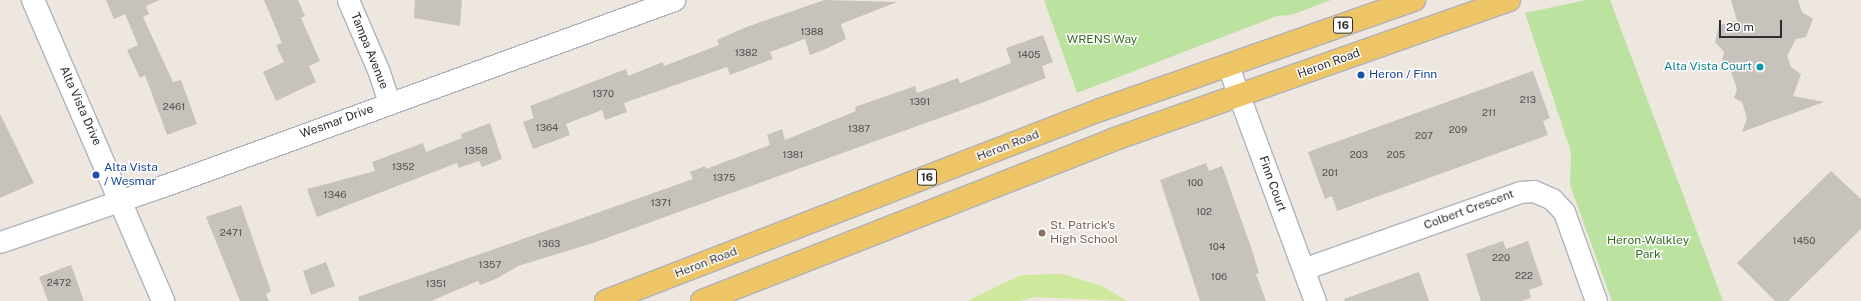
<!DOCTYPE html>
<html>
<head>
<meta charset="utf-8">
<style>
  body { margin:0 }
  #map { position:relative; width:1861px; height:301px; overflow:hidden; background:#eee7e0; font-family:"Public Sans",sans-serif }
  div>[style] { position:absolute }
  .green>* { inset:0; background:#bbe29f }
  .pitch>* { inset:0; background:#cee99b }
  .building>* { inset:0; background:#c7c2bb }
  .roads { filter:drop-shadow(1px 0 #b0b3bd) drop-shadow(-1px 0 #b0b3bd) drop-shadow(0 1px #b0b3bd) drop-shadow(0 -1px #b0b3bd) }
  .street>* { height:21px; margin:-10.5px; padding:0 10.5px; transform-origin:10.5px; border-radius:10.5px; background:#fff }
  .secondary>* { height:22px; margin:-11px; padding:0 11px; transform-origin:11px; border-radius:11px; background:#fff }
  .primary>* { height:22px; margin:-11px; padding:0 11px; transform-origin:11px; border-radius:11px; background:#edc466 }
  .dots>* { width:11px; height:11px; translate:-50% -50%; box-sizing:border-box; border:2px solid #fff; border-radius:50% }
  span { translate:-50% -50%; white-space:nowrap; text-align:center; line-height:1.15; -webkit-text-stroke:3px #fff; paint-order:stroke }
  .number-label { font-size:10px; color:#545250 }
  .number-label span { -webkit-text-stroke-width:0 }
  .shield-label span { padding:1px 3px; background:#fff; border:1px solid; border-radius:3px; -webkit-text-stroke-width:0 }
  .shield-label { font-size:11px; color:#2d2d2d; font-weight:700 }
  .park-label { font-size:12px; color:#336a1d }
  .street-label { font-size:12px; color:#2d2d2d }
  .culture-label { font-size:12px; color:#0d838f }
  .right { translate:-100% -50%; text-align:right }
  .transit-label { font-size:12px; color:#164399 }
  .left { translate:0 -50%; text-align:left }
  .education-label { font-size:12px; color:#785e54 }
  .scale { position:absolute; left:1719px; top:20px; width:63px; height:18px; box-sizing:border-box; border:2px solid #2d2d2d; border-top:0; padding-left:5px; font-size:12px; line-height:14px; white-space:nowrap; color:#2d2d2d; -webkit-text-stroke:3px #fff; paint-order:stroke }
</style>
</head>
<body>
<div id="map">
  <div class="green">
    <div style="clip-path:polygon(1044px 0,1331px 0,1291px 15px,1277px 16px,1077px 93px)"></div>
    <div style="clip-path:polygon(1586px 0,1610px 0,1723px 301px,1612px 301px,1570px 185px,1571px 152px,1525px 13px)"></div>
  </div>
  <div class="pitch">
    <div style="clip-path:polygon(1063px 274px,1102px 286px,1127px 301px,1035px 297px,1020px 301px,967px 301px,1021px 275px)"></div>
  </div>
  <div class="building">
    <div style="clip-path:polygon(106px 0,159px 0,146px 6px,149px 14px,143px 17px,173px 82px,181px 80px,197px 124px,167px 135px,145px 75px,140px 78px,127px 50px,138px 45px,125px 14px,114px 19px)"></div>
    <div style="clip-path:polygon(264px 0,298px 0,305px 16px,301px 18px,320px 61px,309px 66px,316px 82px,276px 101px,263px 72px,284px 62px,276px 45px,282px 43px)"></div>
    <div style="clip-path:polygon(415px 0,462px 0,460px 26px,414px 18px)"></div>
    <div style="clip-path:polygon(824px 0,897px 2px,841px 24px,846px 39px,828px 48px,810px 55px,805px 39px,770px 52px,773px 59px,730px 75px,727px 67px,624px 103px,627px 112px,605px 120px,602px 110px,566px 124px,570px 135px,533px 149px,523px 122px,534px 118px,530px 106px,626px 69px,628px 76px,663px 62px,664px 66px,719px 45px,717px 40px,744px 28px)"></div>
    <div style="clip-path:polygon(1731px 0,1798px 0,1802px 12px,1813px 19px,1806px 37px,1796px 39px,1787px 56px,1791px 67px,1801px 74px,1793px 96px,1824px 102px,1742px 132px,1747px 118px,1742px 102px,1734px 98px,1737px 89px,1729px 66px,1722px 61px,1724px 52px,1715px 42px,1719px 25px,1737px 21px)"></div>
    <div style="clip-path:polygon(1043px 35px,1053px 62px,1042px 66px,1046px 78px,984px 102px,593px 243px,518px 266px,498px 278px,480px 285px,478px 281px,431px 301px,359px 301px,358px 297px,693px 179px,690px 172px,705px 166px,706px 169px,770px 145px,767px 135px,782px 129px,785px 140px,856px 111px,855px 107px,915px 86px,917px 93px,958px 78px,960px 83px,1011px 63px,1006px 48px)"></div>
    <div style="clip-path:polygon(1533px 71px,1550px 118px,1543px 121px,1548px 135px,1337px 211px,1332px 196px,1325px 199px,1308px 152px)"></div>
    <div style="clip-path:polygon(0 114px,34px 183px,0 198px)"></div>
    <div style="clip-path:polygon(490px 123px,502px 159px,482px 167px,479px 161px,459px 168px,457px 163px,317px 217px,307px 189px,375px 171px,372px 162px,423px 143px,426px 152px,462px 138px,461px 134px)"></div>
    <div style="clip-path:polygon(1206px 163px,1209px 171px,1222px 166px,1252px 250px,1259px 273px,1256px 274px,1266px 301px,1200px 301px,1160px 180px)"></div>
    <div style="clip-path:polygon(1831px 171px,1861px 199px,1861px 229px,1788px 301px,1775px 301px,1737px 263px)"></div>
    <div style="clip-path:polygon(241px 205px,271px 291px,266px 294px,269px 301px,240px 301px,206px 217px)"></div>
    <div style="clip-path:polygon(1503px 241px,1506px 249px,1528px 241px,1543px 285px,1529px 290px,1531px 298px,1522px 301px,1481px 301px,1466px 254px)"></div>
    <div style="clip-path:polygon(326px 262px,335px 286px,311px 295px,303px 271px)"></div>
    <div style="clip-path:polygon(71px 265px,84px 301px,48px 301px,39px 277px)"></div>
    <div style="clip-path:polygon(1419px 272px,1429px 301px,1345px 301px,1344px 299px)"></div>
  </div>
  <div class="roads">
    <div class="street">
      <div style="left:348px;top:0;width:78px;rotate:66.7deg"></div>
      <div style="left:379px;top:72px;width:33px;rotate:72deg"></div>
      <div style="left:1228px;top:66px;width:251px;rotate:69.7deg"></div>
      <div style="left:0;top:242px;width:172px;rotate:-19deg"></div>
      <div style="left:163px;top:186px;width:544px;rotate:-20deg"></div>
      <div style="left:1303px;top:269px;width:230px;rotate:-19.5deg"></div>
      <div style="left:1520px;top:192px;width:14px;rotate:-4deg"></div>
      <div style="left:1534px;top:191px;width:20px;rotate:24deg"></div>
      <div style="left:1552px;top:199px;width:18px;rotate:47deg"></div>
      <div style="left:1564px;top:212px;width:95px;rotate:70.2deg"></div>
    </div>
    <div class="secondary">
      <div style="left:33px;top:0;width:328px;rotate:66.6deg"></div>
    </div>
    <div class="primary">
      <div style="left:606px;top:301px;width:530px;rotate:-21.14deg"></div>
      <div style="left:1100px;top:110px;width:333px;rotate:-19.3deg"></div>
      <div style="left:702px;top:301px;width:440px;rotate:-21.4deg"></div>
      <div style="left:1112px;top:140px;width:421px;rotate:-19.4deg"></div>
    </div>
  </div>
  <div class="dots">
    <div style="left:1760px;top:67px;background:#0f9aa8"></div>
    <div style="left:1361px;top:75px;background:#1a4fb4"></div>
    <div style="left:96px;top:175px;background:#1a4fb4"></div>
    <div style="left:1042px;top:233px;background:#8d6e63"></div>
  </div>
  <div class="number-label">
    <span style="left:812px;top:32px">1388</span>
    <span style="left:746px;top:53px">1382</span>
    <span style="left:1029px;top:55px">1405</span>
    <span style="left:603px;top:94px">1370</span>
    <span style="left:1528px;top:100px">213</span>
    <span style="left:920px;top:102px">1391</span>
    <span style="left:174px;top:107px">2461</span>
    <span style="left:1489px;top:113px">211</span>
    <span style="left:547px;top:128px">1364</span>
    <span style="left:859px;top:129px">1387</span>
    <span style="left:1458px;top:130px">209</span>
    <span style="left:1424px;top:136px">207</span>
    <span style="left:476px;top:151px">1358</span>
    <span style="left:793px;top:155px">1381</span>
    <span style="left:1359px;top:155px">203</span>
    <span style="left:1396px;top:155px">205</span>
    <span style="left:403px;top:167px">1352</span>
    <span style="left:1330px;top:173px">201</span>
    <span style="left:724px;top:178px">1375</span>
    <span style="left:1195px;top:183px">100</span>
    <span style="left:335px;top:195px">1346</span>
    <span style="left:661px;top:203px">1371</span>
    <span style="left:1204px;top:212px">102</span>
    <span style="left:231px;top:233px">2471</span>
    <span style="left:1804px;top:241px">1450</span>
    <span style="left:549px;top:244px">1363</span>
    <span style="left:1217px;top:247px">104</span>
    <span style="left:1501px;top:258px">220</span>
    <span style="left:490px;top:265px">1357</span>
    <span style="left:1524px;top:276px">222</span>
    <span style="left:1219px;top:277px">106</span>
    <span style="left:59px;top:283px">2472</span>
    <span style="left:436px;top:284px">1351</span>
  </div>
  <div class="shield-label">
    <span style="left:1343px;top:25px">16</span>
    <span style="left:927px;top:177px">16</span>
  </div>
  <div class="park-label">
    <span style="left:1102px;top:40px">WRENS Way</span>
    <span style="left:1648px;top:248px">Heron-Walkley<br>Park</span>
  </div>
  <div class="street-label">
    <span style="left:369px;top:51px;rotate:68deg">Tampa Avenue</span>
    <span style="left:1329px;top:64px;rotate:-20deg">Heron Road</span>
    <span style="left:80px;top:106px;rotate:66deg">Alta Vista Drive</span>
    <span style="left:337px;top:122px;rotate:-20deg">Wesmar Drive</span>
    <span style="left:1008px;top:146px;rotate:-21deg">Heron Road</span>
    <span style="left:1272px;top:184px;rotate:70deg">Finn Court</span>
    <span style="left:1469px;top:210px;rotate:-20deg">Colbert Crescent</span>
    <span style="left:706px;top:263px;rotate:-21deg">Heron Road</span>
  </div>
  <div class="culture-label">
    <span class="right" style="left:1752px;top:67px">Alta Vista Court</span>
  </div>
  <div class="transit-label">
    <span class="left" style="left:1369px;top:75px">Heron / Finn</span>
    <span class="left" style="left:104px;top:175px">Alta Vista<br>/ Wesmar</span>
  </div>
  <div class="education-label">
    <span class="left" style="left:1050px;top:233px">St. Patrick's<br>High School</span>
  </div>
  <div class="scale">20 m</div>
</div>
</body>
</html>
